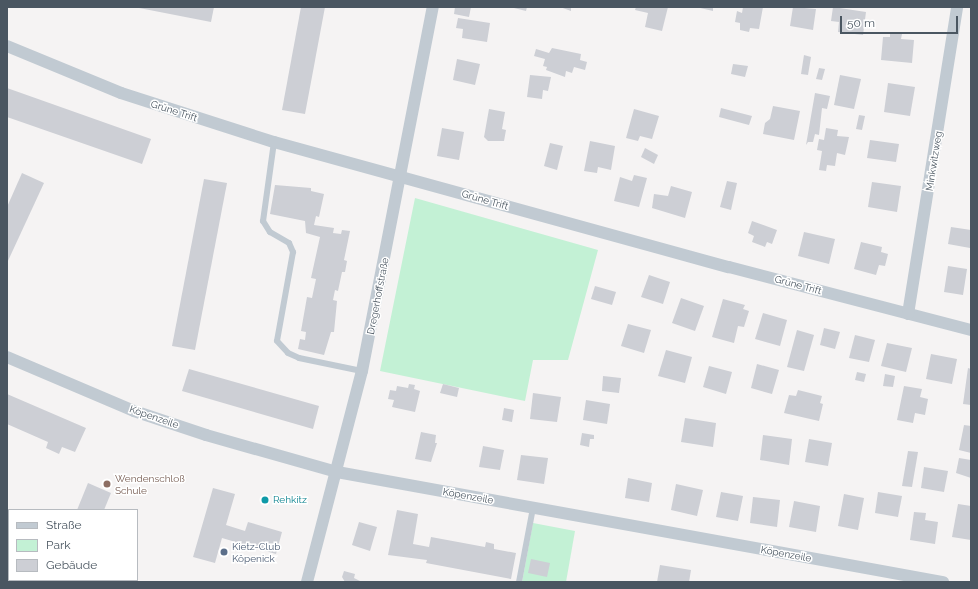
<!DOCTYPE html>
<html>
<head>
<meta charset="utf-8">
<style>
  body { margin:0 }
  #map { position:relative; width:978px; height:589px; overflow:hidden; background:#f5f3f3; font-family:Raleway,sans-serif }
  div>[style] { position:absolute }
  .green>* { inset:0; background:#c3f1d5 }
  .building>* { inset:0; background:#cdcfd5 }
  .service>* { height:6px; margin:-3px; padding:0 3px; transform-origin:3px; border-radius:3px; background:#c1cad2 }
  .minor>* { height:12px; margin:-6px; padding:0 6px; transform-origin:6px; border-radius:6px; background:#c1cad2 }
  .dots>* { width:11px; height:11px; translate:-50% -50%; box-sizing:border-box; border:2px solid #fff; border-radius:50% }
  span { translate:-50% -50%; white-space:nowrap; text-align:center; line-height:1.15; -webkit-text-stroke:3px #fff; paint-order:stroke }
  .street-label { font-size:10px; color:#4a5661 }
  .education-label { font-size:10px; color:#785e54 }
  .left { translate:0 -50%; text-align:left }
  .culture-label { font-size:10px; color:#0d838f }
  .service-label { font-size:10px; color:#4e5e75 }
  .frame { position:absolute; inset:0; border:8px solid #4a5661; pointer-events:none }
  .legend { position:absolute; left:8px; top:509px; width:130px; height:72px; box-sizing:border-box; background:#fff; border:1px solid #b7bbc0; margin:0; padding:5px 7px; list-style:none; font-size:12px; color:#4a5661 }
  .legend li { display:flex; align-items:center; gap:8px; height:20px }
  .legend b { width:20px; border:1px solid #b7bbc0 }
  .scale { position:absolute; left:840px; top:16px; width:118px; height:18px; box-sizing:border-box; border:2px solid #4a5661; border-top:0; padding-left:5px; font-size:12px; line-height:14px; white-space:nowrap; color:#4a5661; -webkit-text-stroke:3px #fff; paint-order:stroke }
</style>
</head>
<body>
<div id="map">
  <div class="green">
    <div style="clip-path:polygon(415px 198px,598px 250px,568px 360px,533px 360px,525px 401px,380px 371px)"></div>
    <div style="clip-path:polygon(533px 523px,575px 531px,566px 582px,522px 582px)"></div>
  </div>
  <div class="building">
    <div style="clip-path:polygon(134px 7px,214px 7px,211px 22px)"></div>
    <div style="clip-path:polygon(301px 7px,325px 7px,305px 114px,282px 110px)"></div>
    <div style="clip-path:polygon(455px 7px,471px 7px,469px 17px,454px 14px)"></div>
    <div style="clip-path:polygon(510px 7px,527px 7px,526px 11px)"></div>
    <div style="clip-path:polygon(560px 7px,571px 7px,571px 11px)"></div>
    <div style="clip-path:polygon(636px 7px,668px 7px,662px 31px,645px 27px,648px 13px,635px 10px)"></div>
    <div style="clip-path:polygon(696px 7px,713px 7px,713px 11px)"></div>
    <div style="clip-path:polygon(743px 7px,763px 7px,759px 29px,750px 28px,749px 32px,740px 30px,740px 23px,735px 22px,737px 11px,742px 13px)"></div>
    <div style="clip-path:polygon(793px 7px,816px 9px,813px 30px,790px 26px)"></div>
    <div style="clip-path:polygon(833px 7px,866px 12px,863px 35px,838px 32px,839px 22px,831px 21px)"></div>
    <div style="clip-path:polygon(458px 18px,490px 23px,487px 42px,462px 38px,463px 29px,456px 28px)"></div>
    <div style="clip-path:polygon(890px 33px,902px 34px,901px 39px,914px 40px,912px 63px,881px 60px,883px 37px,890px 37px)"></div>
    <div style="clip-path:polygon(552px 48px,581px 54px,580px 60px,587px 62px,585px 70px,574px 67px,572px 73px,566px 71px,565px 77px,546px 70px,547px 67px,543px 66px,545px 59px,534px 56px,536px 49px,549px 53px)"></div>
    <div style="clip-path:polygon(804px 55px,811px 57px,808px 75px,801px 74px)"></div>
    <div style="clip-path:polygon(457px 59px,480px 64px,475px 85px,453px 80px)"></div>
    <div style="clip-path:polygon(733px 64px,748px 66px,745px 77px,731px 74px)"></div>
    <div style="clip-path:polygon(819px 68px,825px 69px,822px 80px,816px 79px)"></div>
    <div style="clip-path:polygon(530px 75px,551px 77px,548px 91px,543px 90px,542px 99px,527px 97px)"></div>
    <div style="clip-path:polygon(840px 75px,861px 79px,854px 109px,834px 105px)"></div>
    <div style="clip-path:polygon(888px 83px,915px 87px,910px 116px,884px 112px)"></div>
    <div style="clip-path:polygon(7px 88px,151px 139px,142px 164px,7px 117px)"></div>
    <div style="clip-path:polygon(815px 93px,830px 96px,827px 109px,822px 108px,819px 135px,815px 134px,813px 142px,808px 142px,806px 145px)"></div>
    <div style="clip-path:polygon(773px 106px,800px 111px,794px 140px,763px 134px,765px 123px,770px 119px)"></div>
    <div style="clip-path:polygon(721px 108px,752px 116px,749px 125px,719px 117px)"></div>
    <div style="clip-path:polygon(489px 109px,505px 112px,502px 129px,506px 130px,504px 141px,488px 141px,484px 137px)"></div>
    <div style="clip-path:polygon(634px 109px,659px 116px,652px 139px,640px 136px,638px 141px,626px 138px)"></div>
    <div style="clip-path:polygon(859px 115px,865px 116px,862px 130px,856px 129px)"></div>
    <div style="clip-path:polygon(442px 128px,464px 132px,459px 160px,437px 156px)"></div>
    <div style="clip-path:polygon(826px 128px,838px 130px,837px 136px,849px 137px,845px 155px,837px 153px,835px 166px,827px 165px,826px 171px,819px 170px,822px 151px,817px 150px,819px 139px,824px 140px)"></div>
    <div style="clip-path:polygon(870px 140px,899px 144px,896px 162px,867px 158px)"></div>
    <div style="clip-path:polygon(590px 141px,615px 146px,611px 170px,598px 167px,597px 173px,584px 171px)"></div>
    <div style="clip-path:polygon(550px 143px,563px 146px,557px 170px,544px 166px)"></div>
    <div style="clip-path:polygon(645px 148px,658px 155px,654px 164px,641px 157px)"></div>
    <div style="clip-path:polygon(22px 173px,44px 183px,7px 263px,7px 207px)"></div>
    <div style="clip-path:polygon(634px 175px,647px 178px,639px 207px,614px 201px,620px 177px,632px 181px)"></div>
    <div style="clip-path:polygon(204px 179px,227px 183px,195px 350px,172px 346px)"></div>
    <div style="clip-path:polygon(727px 181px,737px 183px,731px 210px,720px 207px)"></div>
    <div style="clip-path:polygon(872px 182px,901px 186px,897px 212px,868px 207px)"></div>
    <div style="clip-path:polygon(275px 185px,311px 188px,311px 191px,324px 194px,319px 217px,316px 216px,314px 225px,334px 228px,333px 233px,341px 234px,342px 230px,350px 231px,344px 260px,347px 261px,345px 272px,342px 272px,338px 291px,335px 290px,333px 300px,337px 301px,334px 332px,331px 332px,324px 355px,298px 349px,300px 339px,305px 340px,306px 332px,301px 331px,307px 297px,312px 298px,316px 279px,311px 278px,320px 237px,306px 233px,305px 221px,270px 214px)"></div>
    <div style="clip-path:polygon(671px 186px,692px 192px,685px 218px,652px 208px,654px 194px,668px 196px)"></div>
    <div style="clip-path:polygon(752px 221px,777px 230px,772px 244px,767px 242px,765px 247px,752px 242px,754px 236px,748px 233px)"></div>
    <div style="clip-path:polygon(951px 227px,971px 230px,970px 248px,948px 244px)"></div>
    <div style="clip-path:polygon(804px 232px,835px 239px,829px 264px,798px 256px)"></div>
    <div style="clip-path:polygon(861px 242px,882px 247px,881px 252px,888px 254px,885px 266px,879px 265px,876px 275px,854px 269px)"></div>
    <div style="clip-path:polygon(948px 266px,967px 269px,963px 295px,944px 292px)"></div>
    <div style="clip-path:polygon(649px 275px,670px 282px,663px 304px,641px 297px)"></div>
    <div style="clip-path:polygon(595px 286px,616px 292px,612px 305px,591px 299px)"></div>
    <div style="clip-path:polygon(681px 298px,704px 306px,695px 331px,672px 323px)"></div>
    <div style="clip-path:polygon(723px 299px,745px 305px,743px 309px,749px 311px,744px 327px,738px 326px,734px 343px,712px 337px)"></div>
    <div style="clip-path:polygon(763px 313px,787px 320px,780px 346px,755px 339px)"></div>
    <div style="clip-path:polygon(628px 324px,651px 330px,644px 353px,621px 346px)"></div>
    <div style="clip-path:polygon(824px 328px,840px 332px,835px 349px,820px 345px)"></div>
    <div style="clip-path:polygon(797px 330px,814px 335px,804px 371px,787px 367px)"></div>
    <div style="clip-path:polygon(855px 335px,875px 340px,869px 362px,849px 358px)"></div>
    <div style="clip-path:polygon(887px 343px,912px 348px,906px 372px,881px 366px)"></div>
    <div style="clip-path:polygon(666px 350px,692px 357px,685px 383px,658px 376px)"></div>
    <div style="clip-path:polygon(931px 354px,957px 359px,952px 384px,926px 379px)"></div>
    <div style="clip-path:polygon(757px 364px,779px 370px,772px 394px,751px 388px)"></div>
    <div style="clip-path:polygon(709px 366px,732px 372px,726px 394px,703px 387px)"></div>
    <div style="clip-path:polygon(968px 368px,971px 369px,971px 405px,963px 404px)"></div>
    <div style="clip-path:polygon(189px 369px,319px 406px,313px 429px,182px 391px)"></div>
    <div style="clip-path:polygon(857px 372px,866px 374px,864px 382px,855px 380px)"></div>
    <div style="clip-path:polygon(885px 374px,895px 376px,893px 387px,883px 386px)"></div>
    <div style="clip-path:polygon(603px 376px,621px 378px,619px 393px,602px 391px)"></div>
    <div style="clip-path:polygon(409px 384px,415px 385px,414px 389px,420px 391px,415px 412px,392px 407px,394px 400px,388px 399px,390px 390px,396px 391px,397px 386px,408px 388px)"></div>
    <div style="clip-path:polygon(443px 384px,459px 388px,457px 397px,440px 393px)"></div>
    <div style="clip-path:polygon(904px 386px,922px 389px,920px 397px,928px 399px,925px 415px,915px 413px,913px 423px,897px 420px)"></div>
    <div style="clip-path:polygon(798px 390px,822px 396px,820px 403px,823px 404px,819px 421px,784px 413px,789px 395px,796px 396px)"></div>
    <div style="clip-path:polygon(533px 393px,561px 397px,557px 422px,530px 419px)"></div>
    <div style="clip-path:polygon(7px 394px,86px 428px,75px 452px,62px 447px,59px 454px,46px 448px,48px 442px,7px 424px)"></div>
    <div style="clip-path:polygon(586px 400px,610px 404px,607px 424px,583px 420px)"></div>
    <div style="clip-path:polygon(504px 408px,514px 410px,512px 422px,502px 420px)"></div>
    <div style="clip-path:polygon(685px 418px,716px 423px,713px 447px,681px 442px)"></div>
    <div style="clip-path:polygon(964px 425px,971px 426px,971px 453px,959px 450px)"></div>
    <div style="clip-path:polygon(421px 432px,436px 435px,435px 443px,437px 443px,431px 462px,415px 459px)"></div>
    <div style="clip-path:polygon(582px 433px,594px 435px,594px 439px,590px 439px,589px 447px,580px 445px)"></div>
    <div style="clip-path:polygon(763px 435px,792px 439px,789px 465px,760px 460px)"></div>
    <div style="clip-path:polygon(809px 439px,832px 443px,828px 466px,805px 462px)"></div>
    <div style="clip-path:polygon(483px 446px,504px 450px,500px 470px,479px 467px)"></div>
    <div style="clip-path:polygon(908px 451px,918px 452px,912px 487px,902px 486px)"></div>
    <div style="clip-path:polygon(521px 455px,548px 458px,544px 484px,517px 480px)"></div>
    <div style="clip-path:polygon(959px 458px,971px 460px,971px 478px,956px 473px)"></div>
    <div style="clip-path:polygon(924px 467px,948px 471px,944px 492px,921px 488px)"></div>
    <div style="clip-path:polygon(628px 478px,652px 483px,649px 502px,625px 498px)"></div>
    <div style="clip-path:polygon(88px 483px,111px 493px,104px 510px,77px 510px)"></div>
    <div style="clip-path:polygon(676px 484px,703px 490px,697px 516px,671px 510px)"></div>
    <div style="clip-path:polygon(213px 488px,235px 494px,226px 525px,245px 531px,248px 522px,282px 532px,276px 554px,222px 538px,215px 563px,193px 557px)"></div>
    <div style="clip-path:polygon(721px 492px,743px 496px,738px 521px,716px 517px)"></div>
    <div style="clip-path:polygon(878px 492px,902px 496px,898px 517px,875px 513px)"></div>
    <div style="clip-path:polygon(844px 494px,864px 498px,858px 530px,838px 526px)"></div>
    <div style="clip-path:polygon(753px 497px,780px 500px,777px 527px,750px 523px)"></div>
    <div style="clip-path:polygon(794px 501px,820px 506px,816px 532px,789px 527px)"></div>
    <div style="clip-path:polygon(958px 504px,971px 506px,971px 540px,952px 537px)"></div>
    <div style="clip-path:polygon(397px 510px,418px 514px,413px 544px,429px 547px,431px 537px,485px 547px,486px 542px,494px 544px,494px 549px,516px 553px,511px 579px,426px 563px,427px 560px,388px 555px)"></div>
    <div style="clip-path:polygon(914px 512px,926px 513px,925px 520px,938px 522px,935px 544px,910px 540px)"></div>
    <div style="clip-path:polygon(359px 522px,377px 527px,370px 551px,352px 545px)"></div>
    <div style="clip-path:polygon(531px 559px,550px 563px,547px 577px,528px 573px)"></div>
    <div style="clip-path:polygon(660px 565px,691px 570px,689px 582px,657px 582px)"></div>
    <div style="clip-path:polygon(344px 571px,355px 574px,354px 578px,362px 582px,345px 582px,342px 577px)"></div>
    <div style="clip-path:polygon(47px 580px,75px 580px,47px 582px)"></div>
  </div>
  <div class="service">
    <div style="left:274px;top:142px;width:80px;rotate:97.9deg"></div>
    <div style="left:263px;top:221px;width:13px;rotate:58deg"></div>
    <div style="left:270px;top:232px;width:22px;rotate:30deg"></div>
    <div style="left:289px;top:243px;width:10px;rotate:66deg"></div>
    <div style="left:293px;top:252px;width:90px;rotate:100.2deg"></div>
    <div style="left:277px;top:341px;width:16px;rotate:47deg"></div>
    <div style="left:288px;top:353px;width:12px;rotate:24deg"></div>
    <div style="left:299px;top:358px;width:64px;rotate:11.7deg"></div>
    <div style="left:519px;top:582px;width:75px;rotate:-79.3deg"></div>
  </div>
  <div class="minor">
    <div style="left:7px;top:46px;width:123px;rotate:22.4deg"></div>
    <div style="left:121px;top:93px;width:161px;rotate:17.8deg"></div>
    <div style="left:274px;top:142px;width:472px;rotate:15.4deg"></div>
    <div style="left:729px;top:267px;width:250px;rotate:14.6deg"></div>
    <div style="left:908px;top:314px;width:311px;rotate:-80.9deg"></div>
    <div style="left:7px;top:357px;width:138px;rotate:23deg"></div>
    <div style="left:134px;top:411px;width:76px;rotate:18.4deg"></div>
    <div style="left:206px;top:435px;width:136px;rotate:15.8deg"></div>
    <div style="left:337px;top:472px;width:616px;rotate:10.29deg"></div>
    <div style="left:307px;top:582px;width:218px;rotate:-75.4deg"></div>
    <div style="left:362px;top:371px;width:371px;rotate:-79deg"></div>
  </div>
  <div class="dots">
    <div style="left:107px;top:484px;background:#8d6e63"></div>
    <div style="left:265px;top:500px;background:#0f9aa8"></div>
    <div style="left:224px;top:552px;background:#5c6f8a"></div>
  </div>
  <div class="street-label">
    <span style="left:174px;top:111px;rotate:18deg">Grüne Trift</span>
    <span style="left:934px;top:161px;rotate:-81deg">Minkwitzweg</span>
    <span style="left:485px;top:200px;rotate:16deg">Grüne Trift</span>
    <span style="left:798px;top:285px;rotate:15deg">Grüne Trift</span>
    <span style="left:378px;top:296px;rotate:-79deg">Dregerhoffstraße</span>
    <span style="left:154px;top:417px;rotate:19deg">Köpenzeile</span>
    <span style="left:468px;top:496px;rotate:10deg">Köpenzeile</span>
    <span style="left:786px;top:554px;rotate:10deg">Köpenzeile</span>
  </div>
  <div class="education-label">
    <span class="left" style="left:115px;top:484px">Wendenschloß<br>Schule</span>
  </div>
  <div class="culture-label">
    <span class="left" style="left:273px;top:500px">Rehkitz</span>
  </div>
  <div class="service-label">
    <span class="left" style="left:232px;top:552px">Kietz-Club<br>Köpenick</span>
  </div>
  <div class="frame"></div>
  <ul class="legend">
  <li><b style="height:5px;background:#c1cad2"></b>Straße</li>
  <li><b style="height:11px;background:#c3f1d5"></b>Park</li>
  <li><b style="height:11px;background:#cdcfd5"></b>Gebäude</li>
  </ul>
  <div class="scale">50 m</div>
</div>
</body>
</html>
